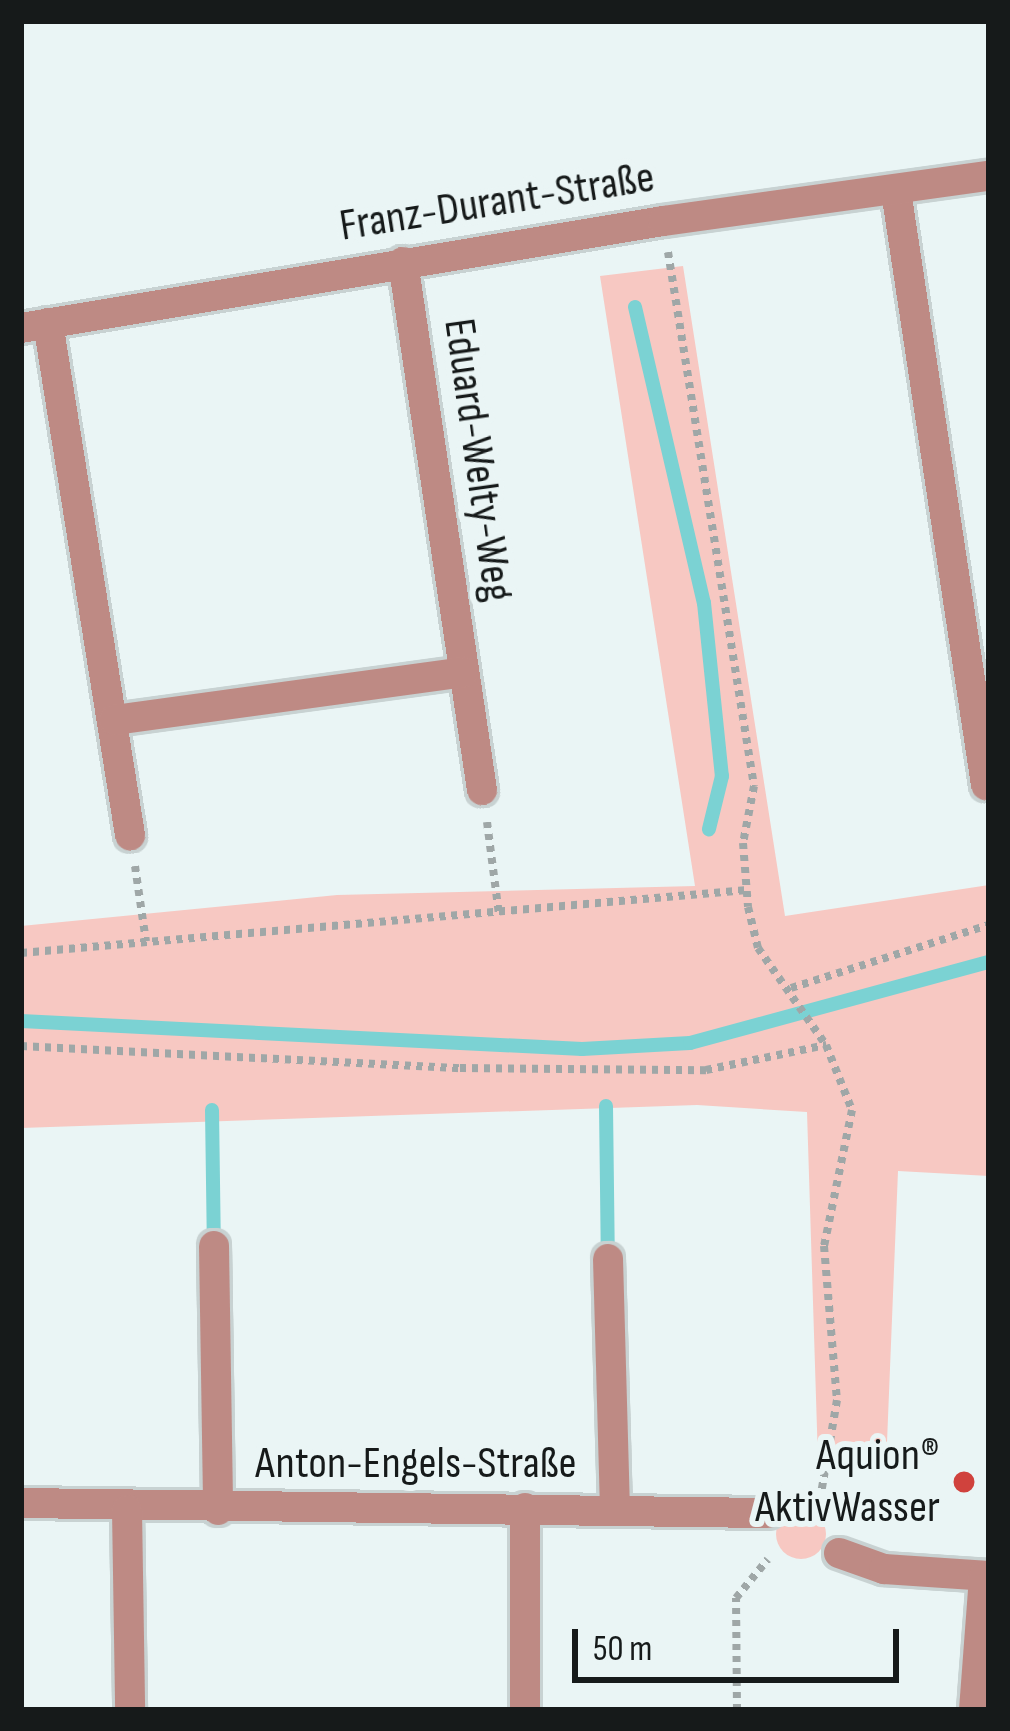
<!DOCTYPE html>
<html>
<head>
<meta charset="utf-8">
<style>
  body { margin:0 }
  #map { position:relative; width:1010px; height:1731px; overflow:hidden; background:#eaf5f5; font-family:"Sofia Sans Condensed",sans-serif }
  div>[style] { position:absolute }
  .green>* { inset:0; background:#f7c8c2 }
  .round { border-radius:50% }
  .stream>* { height:14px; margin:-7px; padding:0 7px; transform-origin:7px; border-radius:7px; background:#7bd2d3 }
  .path>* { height:8px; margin-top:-4px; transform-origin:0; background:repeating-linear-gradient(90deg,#9fa7a7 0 6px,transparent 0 12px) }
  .roads { filter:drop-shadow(3px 0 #c8d2d2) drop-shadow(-3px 0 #c8d2d2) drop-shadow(0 3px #c8d2d2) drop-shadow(0 -3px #c8d2d2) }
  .minor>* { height:30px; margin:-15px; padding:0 15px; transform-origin:15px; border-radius:15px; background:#be8a84 }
  .dots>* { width:33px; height:33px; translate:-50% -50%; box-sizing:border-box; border:6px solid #eaf5f5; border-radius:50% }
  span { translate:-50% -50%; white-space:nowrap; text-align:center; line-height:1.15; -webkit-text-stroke:12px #eaf5f5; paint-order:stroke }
  .street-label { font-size:45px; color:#161a1a }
  .poi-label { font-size:45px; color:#161a1a }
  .right { translate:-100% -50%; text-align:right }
  .frame { position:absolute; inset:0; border:24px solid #161a1a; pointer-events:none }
  .scale { position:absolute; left:572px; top:1629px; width:327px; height:54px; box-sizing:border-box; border:6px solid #161a1a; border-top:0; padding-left:15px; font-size:36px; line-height:42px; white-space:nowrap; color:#161a1a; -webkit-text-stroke:9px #eaf5f5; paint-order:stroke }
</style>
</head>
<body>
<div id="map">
  <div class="green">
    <div style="clip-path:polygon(683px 266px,785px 916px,989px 885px,989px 1176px,898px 1171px,886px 1467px,818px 1461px,807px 1112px,697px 1105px,21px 1128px,21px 926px,337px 895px,695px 886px,600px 276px)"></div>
    <div class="round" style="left:776px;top:1509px;width:50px;height:50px"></div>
  </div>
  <div class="stream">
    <div style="left:635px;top:307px;width:304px;rotate:76.9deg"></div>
    <div style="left:704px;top:603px;width:174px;rotate:84.1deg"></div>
    <div style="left:722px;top:776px;width:55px;rotate:103.8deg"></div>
    <div style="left:21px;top:1021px;width:562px;rotate:2.86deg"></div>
    <div style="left:582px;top:1049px;width:108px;rotate:-3.2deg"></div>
    <div style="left:690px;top:1043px;width:310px;rotate:-15.2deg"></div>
    <div style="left:606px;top:1106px;width:153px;rotate:89.3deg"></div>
    <div style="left:212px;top:1110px;width:136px;rotate:89.2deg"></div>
  </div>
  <div class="path">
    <div style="left:668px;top:252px;width:541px;rotate:80.85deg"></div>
    <div style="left:754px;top:786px;width:58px;rotate:100.9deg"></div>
    <div style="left:743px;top:843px;width:64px;rotate:85.5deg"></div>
    <div style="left:748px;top:907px;width:42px;rotate:76.3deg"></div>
    <div style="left:758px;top:948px;width:118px;rotate:55deg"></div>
    <div style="left:826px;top:1045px;width:70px;rotate:68.2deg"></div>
    <div style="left:852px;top:1110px;width:139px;rotate:101.6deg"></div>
    <div style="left:824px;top:1246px;width:155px;rotate:85.2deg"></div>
    <div style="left:837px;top:1400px;width:100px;rotate:99.7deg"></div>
    <div style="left:487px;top:822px;width:94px;rotate:82.6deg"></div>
    <div style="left:135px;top:866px;width:76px;rotate:81.7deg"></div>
    <div style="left:21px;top:953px;width:729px;rotate:-4.96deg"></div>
    <div style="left:791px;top:988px;width:208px;rotate:-17.7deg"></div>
    <div style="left:21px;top:1046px;width:440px;rotate:2.9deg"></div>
    <div style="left:460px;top:1068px;width:246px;rotate:0.5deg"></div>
    <div style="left:706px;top:1070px;width:123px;rotate:-11.8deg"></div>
    <div style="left:737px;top:1710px;width:112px;rotate:-90.5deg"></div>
    <div style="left:736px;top:1598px;width:50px;rotate:-50.6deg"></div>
  </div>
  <div class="roads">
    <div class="minor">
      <div style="left:896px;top:191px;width:601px;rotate:81.38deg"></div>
      <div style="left:403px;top:262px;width:534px;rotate:81.49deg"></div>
      <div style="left:48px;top:323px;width:519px;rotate:80.9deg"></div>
      <div style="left:21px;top:328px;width:651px;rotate:-9.46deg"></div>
      <div style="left:663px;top:221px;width:329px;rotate:-7.9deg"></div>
      <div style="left:114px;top:720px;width:353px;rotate:-7.8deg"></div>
      <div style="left:214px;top:1246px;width:264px;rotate:89.1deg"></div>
      <div style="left:608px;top:1259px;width:249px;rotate:88.4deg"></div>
      <div style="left:21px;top:1503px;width:747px;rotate:0.77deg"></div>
      <div style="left:127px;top:1510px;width:200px;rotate:89.1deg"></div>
      <div style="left:839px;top:1553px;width:48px;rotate:19.6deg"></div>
      <div style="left:884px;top:1569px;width:105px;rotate:3.8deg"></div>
      <div style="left:525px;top:1710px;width:202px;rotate:-90deg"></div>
      <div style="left:974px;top:1710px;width:134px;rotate:-85.7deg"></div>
    </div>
  </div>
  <div class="dots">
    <div style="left:964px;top:1482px;background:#d0423d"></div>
  </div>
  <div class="street-label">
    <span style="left:497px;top:202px;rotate:-9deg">Franz-Durant-Straße</span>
    <span style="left:478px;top:460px;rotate:82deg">Eduard-Welty-Weg</span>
    <span style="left:416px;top:1464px">Anton-Engels-Straße</span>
  </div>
  <div class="poi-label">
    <span class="right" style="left:940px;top:1482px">Aquion®<br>AktivWasser</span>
  </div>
  <div class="frame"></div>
  <div class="scale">50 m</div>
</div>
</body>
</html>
